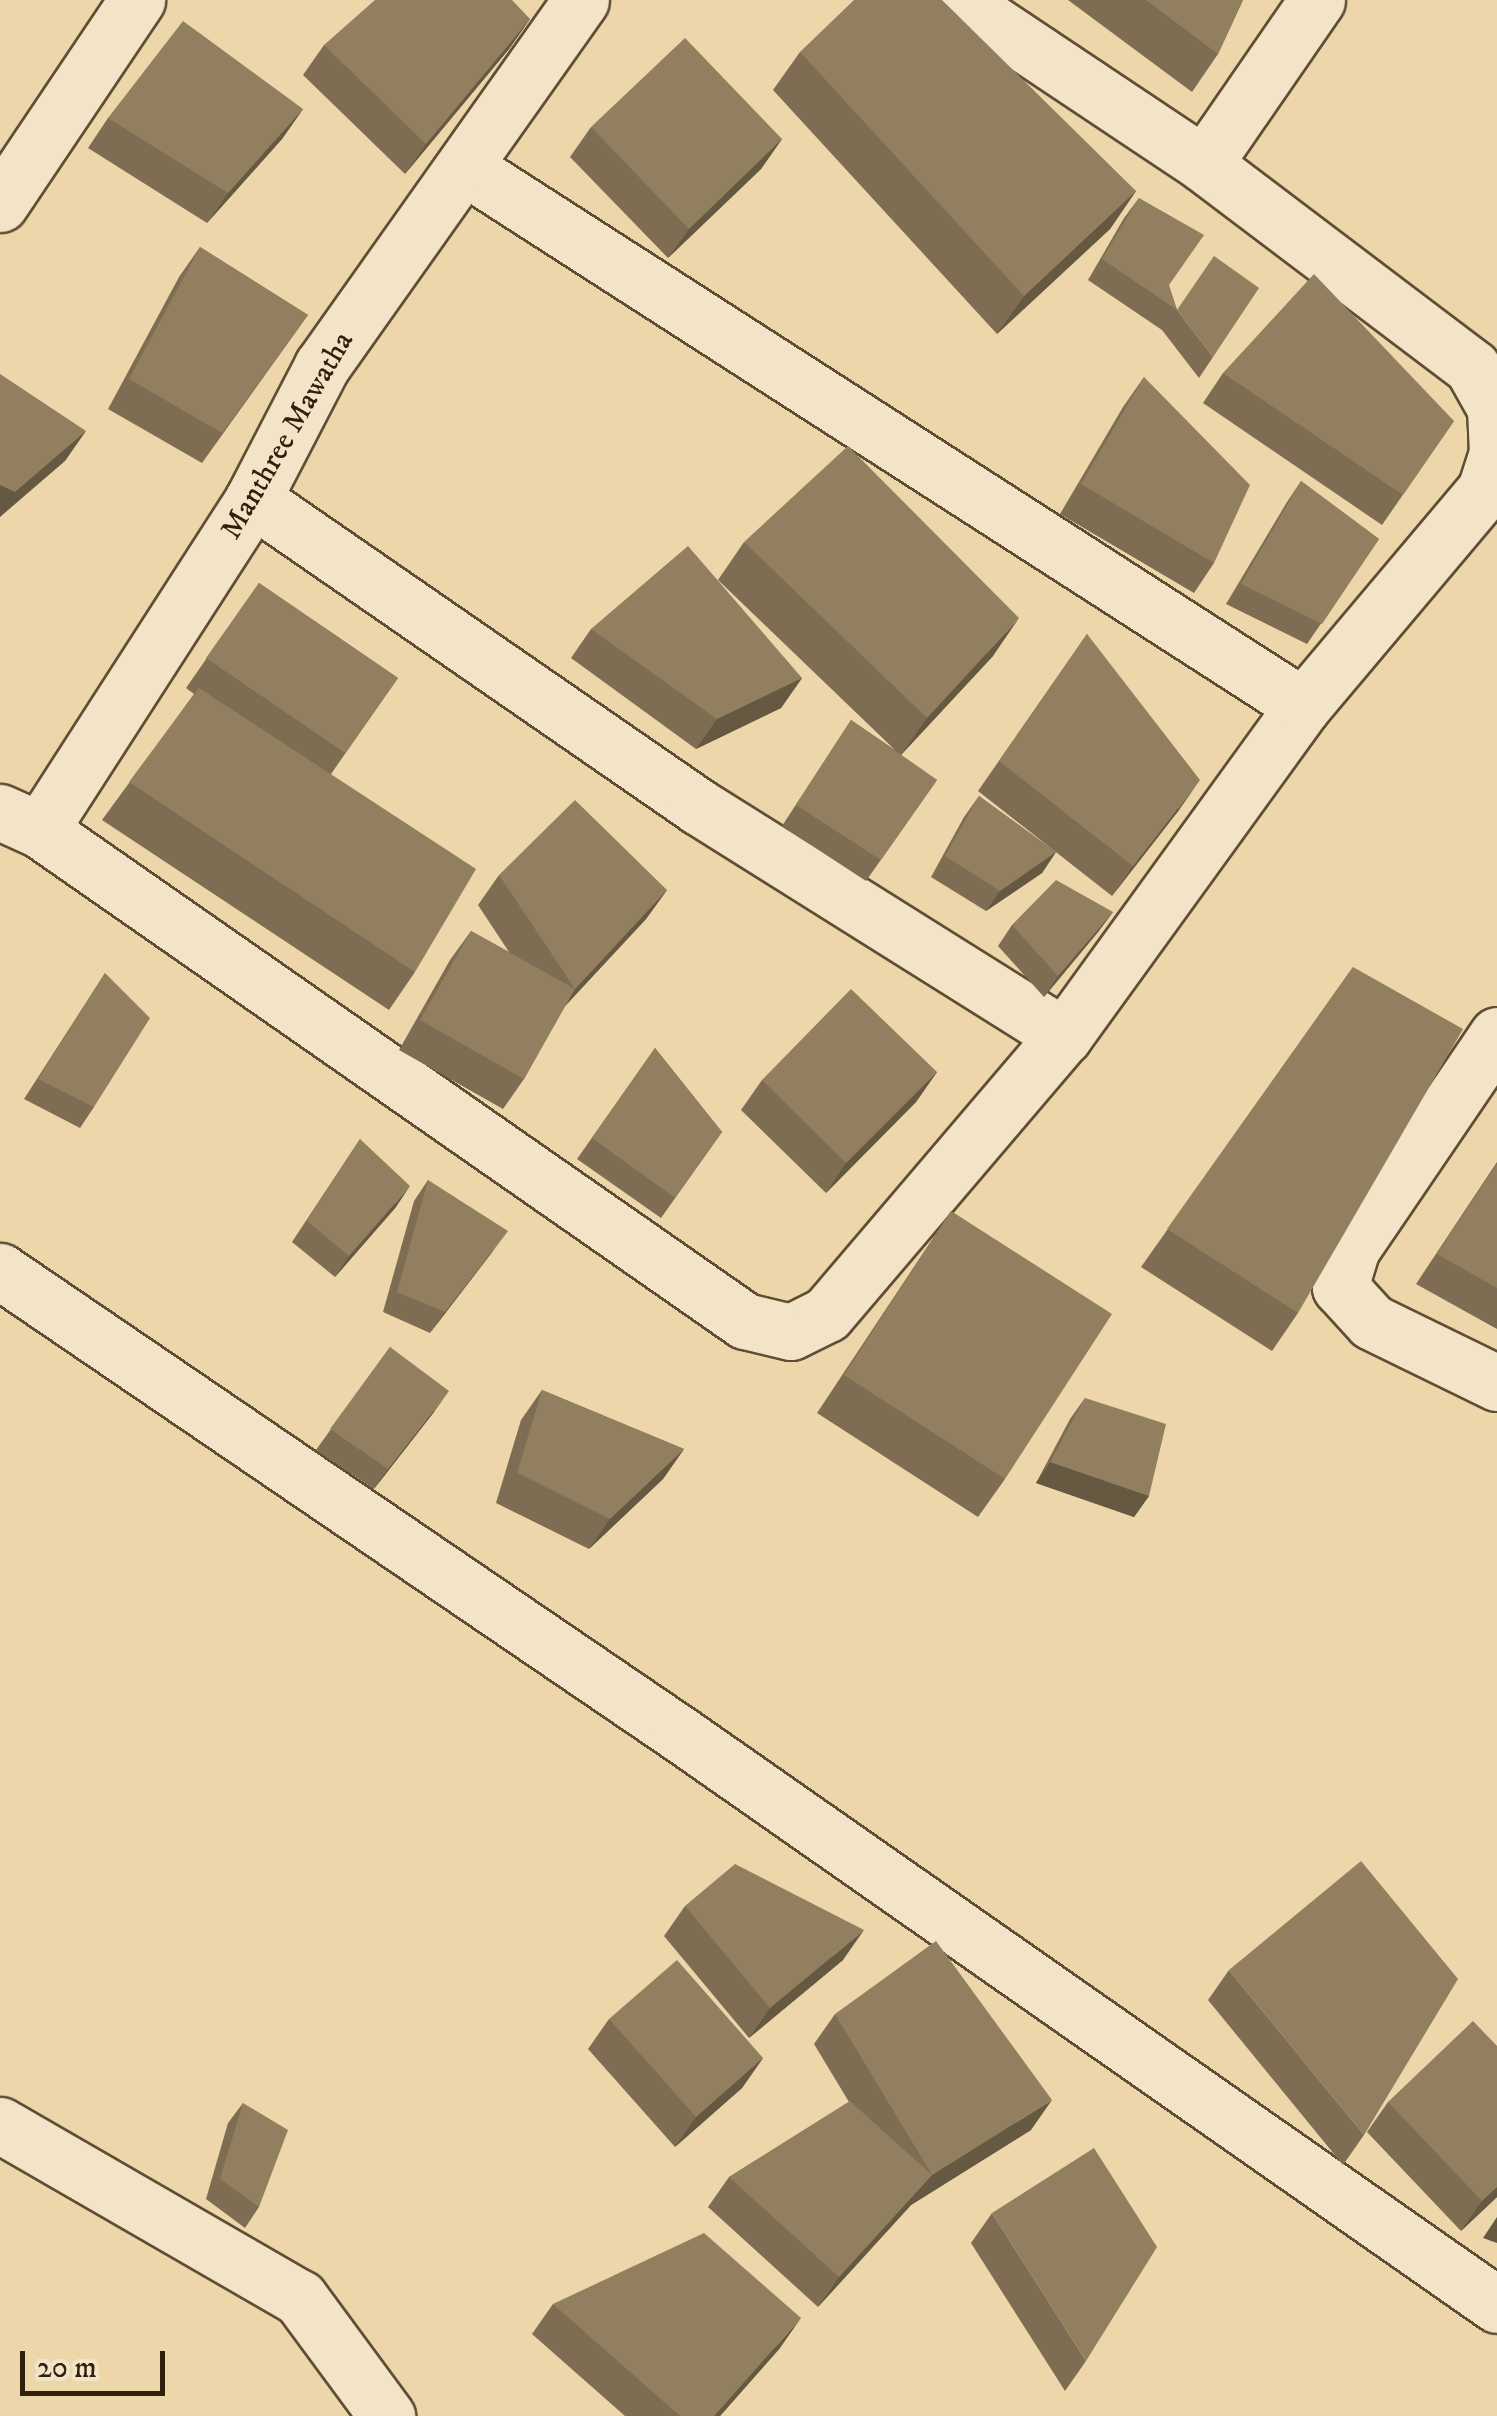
<!DOCTYPE html>
<html>
<head>
<meta charset="utf-8">
<style>
  body { margin:0 }
  #map { position:relative; width:1497px; height:2416px; overflow:hidden; background:#ecd6aa; font-family:"IM FELL DW Pica",serif }
  div>[style] { position:absolute }
  .roads { filter:drop-shadow(2px 0 #5f4e34) drop-shadow(-2px 0 #5f4e34) drop-shadow(0 2px #5f4e34) drop-shadow(0 -2px #5f4e34) }
  .minor>* { height:55px; margin:-27.5px; padding:0 27.5px; transform-origin:27.5px; border-radius:27.5px; background:#f3e4c8 }
  .wall>* { inset:0; background:#7e6d52 }
  .shaded-wall>* { inset:0; background:#665942 }
  .building>* { inset:0; background:#927f5f }
  span { translate:-50% -50%; white-space:nowrap; text-align:center; line-height:1.15; -webkit-text-stroke:9px #f3e4c8; paint-order:stroke }
  .street-label { font-size:30px; color:#30210d }
  .scale { position:absolute; left:20px; top:2351px; width:145px; height:45px; box-sizing:border-box; border:5px solid #30210d; border-top:0; padding-left:12px; font-size:30px; line-height:35px; white-space:nowrap; color:#30210d; -webkit-text-stroke:8px #f3e4c8; paint-order:stroke }
</style>
</head>
<body>
<div id="map">
  <div class="roads">
    <div class="minor">
      <div style="left:1204px;top:164px;width:199px;rotate:-55.4deg"></div>
      <div style="left:466px;top:168px;width:995px;rotate:32.73deg"></div>
      <div style="left:0;top:204px;width:246px;rotate:-56.1deg"></div>
      <div style="left:253px;top:499px;width:542px;rotate:34.63deg"></div>
      <div style="left:699px;top:807px;width:431px;rotate:32.1deg"></div>
      <div style="left:0;top:812px;width:44px;rotate:24.2deg"></div>
      <div style="left:40px;top:830px;width:859px;rotate:34.86deg"></div>
      <div style="left:745px;top:1321px;width:47px;rotate:13.4deg"></div>
      <div style="left:791px;top:1332px;width:40px;rotate:-26.6deg"></div>
      <div style="left:827px;top:1314px;width:365px;rotate:-49.6deg"></div>
      <div style="left:1064px;top:1036px;width:407px;rotate:-54.1deg"></div>
      <div style="left:1303px;top:706px;width:282px;rotate:-49.9deg"></div>
      <div style="left:1485px;top:490px;width:38px;rotate:-72deg"></div>
      <div style="left:1497px;top:454px;width:46px;rotate:-92.5deg"></div>
      <div style="left:1495px;top:408px;width:47px;rotate:-119.3deg"></div>
      <div style="left:1472px;top:367px;width:336px;rotate:-142.9deg"></div>
      <div style="left:1204px;top:164px;width:296px;rotate:-146.3deg"></div>
      <div style="left:40px;top:830px;width:394px;rotate:-57.2deg"></div>
      <div style="left:253px;top:499px;width:150px;rotate:-62.6deg"></div>
      <div style="left:322px;top:366px;width:448px;rotate:-54.7deg"></div>
      <div style="left:1497px;top:1035px;width:258px;rotate:124.2deg"></div>
      <div style="left:1352px;top:1248px;width:41px;rotate:107.1deg"></div>
      <div style="left:1340px;top:1287px;width:47px;rotate:47.6deg"></div>
      <div style="left:1372px;top:1322px;width:139px;rotate:26deg"></div>
      <div style="left:0;top:1271px;width:826px;rotate:34.25deg"></div>
      <div style="left:683px;top:1736px;width:993px;rotate:34.95deg"></div>
      <div style="left:0;top:2125px;width:346px;rotate:30deg"></div>
      <div style="left:300px;top:2298px;width:147px;rotate:53.6deg"></div>
    </div>
  </div>
  <div class="wall">
    <div style="clip-path:polygon(1068px 0,1243px 0,1218px 54px,1192px 92px)"></div>
    <div style="clip-path:polygon(530px 19px,509px 49px,405px 174px,303px 75px,324px 45px)"></div>
    <div style="clip-path:polygon(800px 52px,1136px 191px,1110px 229px,997px 334px,773px 90px)"></div>
    <div style="clip-path:polygon(303px 109px,282px 139px,207px 223px,88px 148px,108px 118px)"></div>
    <div style="clip-path:polygon(591px 127px,782px 139px,761px 169px,668px 258px,570px 157px)"></div>
    <div style="clip-path:polygon(1139px 198px,1177px 310px,1213px 357px,1199px 378px,1162px 330px,1088px 280px,1124px 218px)"></div>
    <div style="clip-path:polygon(200px 247px,308px 315px,202px 463px,108px 409px,179px 277px)"></div>
    <div style="clip-path:polygon(1223px 373px,1454px 421px,1382px 525px,1203px 403px)"></div>
    <div style="clip-path:polygon(1144px 377px,1214px 563px,1194px 593px,1060px 514px,1123px 407px)"></div>
    <div style="clip-path:polygon(1301px 481px,1379px 539px,1307px 644px,1226px 604px,1287px 502px)"></div>
    <div style="clip-path:polygon(744px 542px,993px 656px,901px 755px,937px 780px,866px 881px,782px 826px,851px 720px,895px 750px,718px 580px)"></div>
    <div style="clip-path:polygon(259px 583px,398px 678px,331px 774px,415px 972px,389px 1010px,102px 820px,194px 694px,186px 688px)"></div>
    <div style="clip-path:polygon(591px 629px,802px 678px,781px 708px,696px 749px,571px 658px)"></div>
    <div style="clip-path:polygon(1087px 634px,1179px 810px,1112px 896px,978px 791px)"></div>
    <div style="clip-path:polygon(979px 796px,1056px 852px,1042px 873px,986px 911px,931px 877px,964px 817px)"></div>
    <div style="clip-path:polygon(499px 875px,667px 890px,646px 919px,564px 1007px,524px 1079px,503px 1109px,399px 1050px,450px 960px,471px 931px,509px 952px,478px 905px)"></div>
    <div style="clip-path:polygon(1113px 912px,1098px 932px,1044px 997px,998px 946px,1012px 925px)"></div>
    <div style="clip-path:polygon(1353px 967px,1298px 1313px,1272px 1351px,1141px 1267px)"></div>
    <div style="clip-path:polygon(105px 973px,94px 1107px,80px 1128px,24px 1099px)"></div>
    <div style="clip-path:polygon(655px 1048px,722px 1132px,661px 1218px,577px 1159px)"></div>
    <div style="clip-path:polygon(937px 1072px,916px 1102px,826px 1193px,741px 1110px,762px 1080px)"></div>
    <div style="clip-path:polygon(360px 1139px,396px 1207px,335px 1277px,292px 1242px)"></div>
    <div style="clip-path:polygon(1497px 1162px,1497px 1329px,1416px 1284px)"></div>
    <div style="clip-path:polygon(428px 1180px,493px 1251px,430px 1333px,383px 1312px,414px 1201px)"></div>
    <div style="clip-path:polygon(951px 1211px,1005px 1479px,978px 1517px,817px 1413px)"></div>
    <div style="clip-path:polygon(390px 1347px,434px 1412px,374px 1489px,316px 1450px)"></div>
    <div style="clip-path:polygon(542px 1390px,684px 1449px,663px 1479px,589px 1549px,496px 1503px,521px 1420px)"></div>
    <div style="clip-path:polygon(1085px 1398px,1149px 1496px,1134px 1517px,1036px 1483px,1070px 1419px)"></div>
    <div style="clip-path:polygon(685px 1906px,843px 1960px,749px 2038px,664px 1936px)"></div>
    <div style="clip-path:polygon(1229px 1970px,1364px 2135px,1343px 2165px,1208px 2000px)"></div>
    <div style="clip-path:polygon(835px 2014px,1031px 2130px,911px 2205px,818px 2307px,708px 2207px,729px 2177px,849px 2102px,814px 2044px)"></div>
    <div style="clip-path:polygon(609px 2019px,763px 2058px,742px 2088px,675px 2147px,588px 2049px)"></div>
    <div style="clip-path:polygon(1497px 2046px,1497px 2197px,1461px 2231px,1367px 2132px,1388px 2102px)"></div>
    <div style="clip-path:polygon(243px 2103px,259px 2207px,245px 2228px,206px 2199px,228px 2123px)"></div>
    <div style="clip-path:polygon(992px 2213px,1086px 2361px,1065px 2391px,971px 2243px)"></div>
    <div style="clip-path:polygon(553px 2304px,780px 2348px,720px 2416px,625px 2416px,532px 2334px)"></div>
  </div>
  <div class="shaded-wall">
    <div style="clip-path:polygon(530px 19px,509px 49px,405px 174px,426px 144px)"></div>
    <div style="clip-path:polygon(303px 109px,282px 139px,207px 223px,228px 193px)"></div>
    <div style="clip-path:polygon(782px 139px,761px 169px,668px 258px,689px 229px)"></div>
    <div style="clip-path:polygon(1136px 191px,1110px 229px,997px 334px,1024px 296px)"></div>
    <div style="clip-path:polygon(86px 431px,65px 461px,0 517px,0 485px)"></div>
    <div style="clip-path:polygon(1019px 618px,993px 656px,900px 756px,927px 718px)"></div>
    <div style="clip-path:polygon(802px 678px,781px 708px,696px 749px,717px 719px)"></div>
    <div style="clip-path:polygon(1200px 780px,1179px 810px,1112px 896px,1133px 866px)"></div>
    <div style="clip-path:polygon(1056px 852px,1042px 873px,986px 911px,1000px 891px)"></div>
    <div style="clip-path:polygon(667px 890px,646px 919px,554px 1018px,575px 989px)"></div>
    <div style="clip-path:polygon(1113px 912px,1098px 932px,1044px 997px,1058px 976px)"></div>
    <div style="clip-path:polygon(937px 1072px,916px 1102px,826px 1193px,846px 1163px)"></div>
    <div style="clip-path:polygon(410px 1186px,396px 1207px,335px 1277px,349px 1256px)"></div>
    <div style="clip-path:polygon(508px 1231px,493px 1251px,430px 1333px,445px 1312px)"></div>
    <div style="clip-path:polygon(449px 1391px,434px 1412px,374px 1489px,388px 1469px)"></div>
    <div style="clip-path:polygon(684px 1449px,663px 1479px,589px 1549px,610px 1519px)"></div>
    <div style="clip-path:polygon(1050px 1462px,1149px 1496px,1134px 1517px,1036px 1483px)"></div>
    <div style="clip-path:polygon(864px 1930px,843px 1960px,749px 2038px,770px 2008px)"></div>
    <div style="clip-path:polygon(763px 2058px,742px 2088px,675px 2147px,696px 2117px)"></div>
    <div style="clip-path:polygon(1052px 2100px,1031px 2130px,911px 2205px,818px 2307px,839px 2277px,932px 2175px)"></div>
    <div style="clip-path:polygon(1497px 2187px,1497px 2197px,1461px 2231px,1482px 2201px)"></div>
    <div style="clip-path:polygon(1497px 2217px,1497px 2243px,1483px 2238px)"></div>
    <div style="clip-path:polygon(801px 2318px,780px 2348px,720px 2416px,714px 2416px)"></div>
  </div>
  <div class="building">
    <div style="clip-path:polygon(375px 0,512px 0,530px 19px,426px 144px,324px 45px)"></div>
    <div style="clip-path:polygon(854px 0,942px 0,1136px 191px,1024px 296px,800px 52px)"></div>
    <div style="clip-path:polygon(1146px 0,1243px 0,1218px 54px)"></div>
    <div style="clip-path:polygon(183px 21px,303px 109px,228px 193px,108px 118px)"></div>
    <div style="clip-path:polygon(685px 38px,782px 139px,689px 229px,591px 127px)"></div>
    <div style="clip-path:polygon(1139px 198px,1204px 235px,1169px 285px,1177px 310px,1102px 259px)"></div>
    <div style="clip-path:polygon(200px 247px,308px 315px,222px 433px,129px 379px)"></div>
    <div style="clip-path:polygon(1214px 256px,1259px 288px,1213px 357px,1177px 310px)"></div>
    <div style="clip-path:polygon(1314px 274px,1454px 421px,1403px 495px,1223px 373px)"></div>
    <div style="clip-path:polygon(0 374px,86px 431px,15px 492px,0 485px)"></div>
    <div style="clip-path:polygon(1144px 377px,1250px 485px,1214px 563px,1081px 484px)"></div>
    <div style="clip-path:polygon(848px 446px,1019px 618px,927px 718px,744px 542px)"></div>
    <div style="clip-path:polygon(1301px 481px,1379px 539px,1322px 624px,1241px 584px)"></div>
    <div style="clip-path:polygon(688px 546px,802px 678px,717px 719px,591px 629px)"></div>
    <div style="clip-path:polygon(259px 583px,398px 678px,345px 753px,206px 658px)"></div>
    <div style="clip-path:polygon(1087px 634px,1200px 780px,1133px 866px,999px 761px)"></div>
    <div style="clip-path:polygon(199px 688px,476px 869px,415px 972px,129px 782px)"></div>
    <div style="clip-path:polygon(851px 720px,937px 780px,881px 860px,796px 805px)"></div>
    <div style="clip-path:polygon(979px 796px,1056px 852px,1000px 891px,945px 856px)"></div>
    <div style="clip-path:polygon(575px 800px,667px 890px,575px 989px,499px 875px)"></div>
    <div style="clip-path:polygon(1056px 880px,1113px 912px,1058px 976px,1012px 925px)"></div>
    <div style="clip-path:polygon(471px 931px,575px 989px,524px 1079px,420px 1020px)"></div>
    <div style="clip-path:polygon(1353px 967px,1463px 1029px,1298px 1313px,1167px 1229px)"></div>
    <div style="clip-path:polygon(105px 973px,150px 1018px,94px 1107px,38px 1079px)"></div>
    <div style="clip-path:polygon(851px 989px,937px 1072px,846px 1163px,762px 1080px)"></div>
    <div style="clip-path:polygon(655px 1048px,722px 1132px,675px 1198px,592px 1138px)"></div>
    <div style="clip-path:polygon(360px 1139px,410px 1186px,349px 1256px,307px 1221px)"></div>
    <div style="clip-path:polygon(1497px 1164px,1497px 1288px,1437px 1254px)"></div>
    <div style="clip-path:polygon(428px 1180px,508px 1231px,445px 1312px,397px 1292px)"></div>
    <div style="clip-path:polygon(951px 1211px,1112px 1314px,1005px 1479px,844px 1375px)"></div>
    <div style="clip-path:polygon(390px 1347px,449px 1391px,388px 1469px,330px 1429px)"></div>
    <div style="clip-path:polygon(542px 1390px,684px 1449px,610px 1519px,517px 1473px)"></div>
    <div style="clip-path:polygon(1085px 1398px,1166px 1424px,1149px 1496px,1050px 1462px)"></div>
    <div style="clip-path:polygon(1361px 1861px,1458px 1979px,1364px 2135px,1229px 1970px)"></div>
    <div style="clip-path:polygon(735px 1864px,864px 1930px,770px 2008px,685px 1906px)"></div>
    <div style="clip-path:polygon(936px 1941px,1052px 2100px,932px 2175px,835px 2014px)"></div>
    <div style="clip-path:polygon(677px 1960px,763px 2058px,696px 2117px,609px 2019px)"></div>
    <div style="clip-path:polygon(1473px 2021px,1497px 2046px,1497px 2187px,1482px 2201px,1388px 2102px)"></div>
    <div style="clip-path:polygon(850px 2101px,932px 2175px,839px 2277px,729px 2177px)"></div>
    <div style="clip-path:polygon(243px 2103px,288px 2130px,259px 2207px,220px 2179px)"></div>
    <div style="clip-path:polygon(1094px 2148px,1157px 2247px,1086px 2361px,992px 2213px)"></div>
    <div style="clip-path:polygon(704px 2233px,801px 2318px,714px 2416px,680px 2416px,553px 2304px)"></div>
  </div>
  <div class="street-label">
    <span style="left:288px;top:436px;rotate:-60deg">Manthree Mawatha</span>
  </div>
  <div class="scale">20 m</div>
</div>
</body>
</html>
